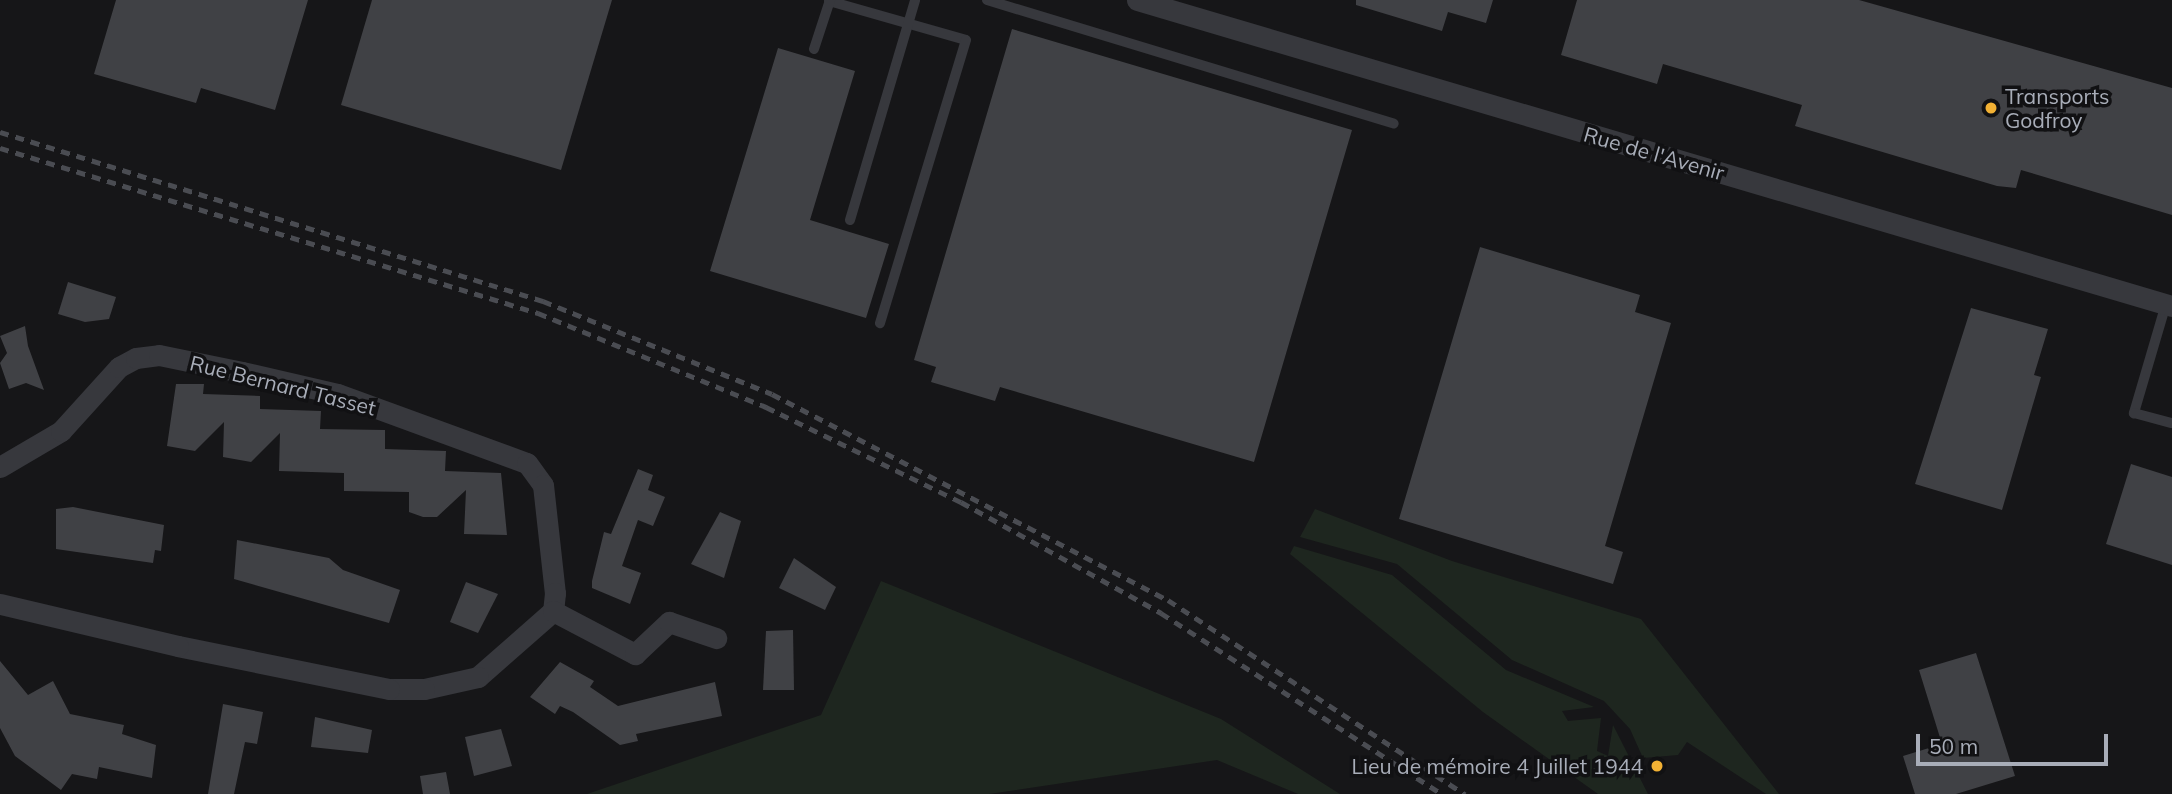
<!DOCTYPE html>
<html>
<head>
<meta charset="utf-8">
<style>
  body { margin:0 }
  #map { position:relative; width:2172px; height:794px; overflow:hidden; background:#161618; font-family:Mulish,sans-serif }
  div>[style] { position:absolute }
  .green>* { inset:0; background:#1e261f }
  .building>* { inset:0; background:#404145 }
  .lane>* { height:10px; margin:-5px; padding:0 5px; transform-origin:5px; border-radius:5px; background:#37383d }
  .street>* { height:21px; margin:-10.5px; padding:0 10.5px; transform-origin:10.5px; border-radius:10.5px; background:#37383d }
  .rail>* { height:5px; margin-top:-2.5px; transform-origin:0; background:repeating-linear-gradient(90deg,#4a4c52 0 9px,transparent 0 16px) }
  .dots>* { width:19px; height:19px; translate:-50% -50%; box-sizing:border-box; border:4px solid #111113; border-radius:50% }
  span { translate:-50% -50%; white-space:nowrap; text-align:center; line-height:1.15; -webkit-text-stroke:7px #111113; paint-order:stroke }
  .poi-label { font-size:21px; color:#a8adb8 }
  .left { translate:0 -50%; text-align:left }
  .right { translate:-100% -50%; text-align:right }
  .street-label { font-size:21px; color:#a8adb8 }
  .scale { position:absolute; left:1916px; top:734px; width:192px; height:32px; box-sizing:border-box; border:4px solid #a8adb8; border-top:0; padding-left:9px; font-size:21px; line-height:24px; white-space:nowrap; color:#a8adb8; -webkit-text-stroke:5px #111113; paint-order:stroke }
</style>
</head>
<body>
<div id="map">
  <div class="green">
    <div style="clip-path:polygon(1315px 509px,1452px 561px,1641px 619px,1779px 794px,1766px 794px,1687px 742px,1678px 755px,1643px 758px,1630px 729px,1604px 701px,1512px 660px,1397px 564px,1300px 537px)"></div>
    <div style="clip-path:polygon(1294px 546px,1392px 575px,1506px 670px,1594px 707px,1562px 711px,1568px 721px,1601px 718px,1597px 751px,1608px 756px,1613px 725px,1648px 794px,1598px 794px,1483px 712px,1290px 554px)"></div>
    <div style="clip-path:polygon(881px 581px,1221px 719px,1340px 794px,1298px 794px,1217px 760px,989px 794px,587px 794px,821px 715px)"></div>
  </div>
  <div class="building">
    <div style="clip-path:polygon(116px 0,308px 0,275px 110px,201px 88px,196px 103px,94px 74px)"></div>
    <div style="clip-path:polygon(372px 0,612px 0,561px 170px,341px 105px)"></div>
    <div style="clip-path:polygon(1356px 0,1493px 0,1486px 23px,1448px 12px,1442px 31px,1356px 5px)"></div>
    <div style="clip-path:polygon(1577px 0,1859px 0,2172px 88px,2172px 215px,2021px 170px,2016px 188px,1997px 186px,1795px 126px,1802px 105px,1663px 64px,1657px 84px,1561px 55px)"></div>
    <div style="clip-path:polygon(1012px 29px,1352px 130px,1254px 462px,1000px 387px,995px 401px,931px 382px,936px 367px,914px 360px)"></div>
    <div style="clip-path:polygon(778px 48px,855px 71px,810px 220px,889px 244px,866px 318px,710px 271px)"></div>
    <div style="clip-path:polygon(1480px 247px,1640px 295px,1635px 312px,1671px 323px,1605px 546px,1623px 552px,1613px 584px,1399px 519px)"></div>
    <div style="clip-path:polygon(68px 282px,116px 297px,109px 319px,85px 322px,58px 314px)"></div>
    <div style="clip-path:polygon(1971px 308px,2048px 329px,2034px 375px,2041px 377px,2002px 510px,1915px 484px)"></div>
    <div style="clip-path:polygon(25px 326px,28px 346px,44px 390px,26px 383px,9px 389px,0 363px,7px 353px,0 336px)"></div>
    <div style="clip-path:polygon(176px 384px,204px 384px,203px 394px,260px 396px,260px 409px,321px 411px,320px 429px,385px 430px,385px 449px,446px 451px,445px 471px,501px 473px,507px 535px,464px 534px,466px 490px,437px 517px,423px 517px,409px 512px,409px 492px,344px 491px,344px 473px,279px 471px,280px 433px,251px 462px,223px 457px,224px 422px,195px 451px,167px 446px)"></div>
    <div style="clip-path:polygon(2131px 464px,2172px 477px,2172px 565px,2106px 544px)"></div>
    <div style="clip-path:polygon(638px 469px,653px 475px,648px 490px,665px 497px,653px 526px,638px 520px,622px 566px,641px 573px,630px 604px,592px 588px,592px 581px,604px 532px,611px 534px)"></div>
    <div style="clip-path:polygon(73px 507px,164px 525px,161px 551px,155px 550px,153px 563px,56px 549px,56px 509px)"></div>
    <div style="clip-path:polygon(720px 512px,741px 521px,724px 578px,691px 564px)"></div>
    <div style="clip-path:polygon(237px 540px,329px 558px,343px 570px,400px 590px,389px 623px,234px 579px)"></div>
    <div style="clip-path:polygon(794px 558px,836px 587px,825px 610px,779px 588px)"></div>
    <div style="clip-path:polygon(466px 582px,498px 594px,478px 633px,450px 622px)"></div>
    <div style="clip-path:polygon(793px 630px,794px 690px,763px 690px,766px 631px)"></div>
    <div style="clip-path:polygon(1976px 653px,2015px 776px,1956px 794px,1915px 794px,1903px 756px,1942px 744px,1919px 670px)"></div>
    <div style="clip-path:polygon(0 661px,28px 695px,53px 681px,70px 714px,124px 725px,122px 734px,156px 745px,152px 778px,99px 767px,97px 779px,72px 774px,61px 790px,15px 756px,0 728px)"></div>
    <div style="clip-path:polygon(560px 662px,594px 681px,590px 687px,618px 706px,715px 682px,722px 716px,636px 734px,638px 741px,620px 745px,573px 712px,560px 706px,555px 714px,530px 697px)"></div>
    <div style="clip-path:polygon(223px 704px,263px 712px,257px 744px,245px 742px,234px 794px,208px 794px)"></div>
    <div style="clip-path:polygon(315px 717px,372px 730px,368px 753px,311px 747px)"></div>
    <div style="clip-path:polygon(501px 729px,512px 766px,474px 776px,465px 737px)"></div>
    <div style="clip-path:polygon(446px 772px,450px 794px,423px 794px,420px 776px)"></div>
  </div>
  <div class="lane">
    <div style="left:987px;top:0;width:425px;rotate:16.9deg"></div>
    <div style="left:829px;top:1px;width:142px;rotate:15.9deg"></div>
    <div style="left:966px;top:40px;width:296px;rotate:106.9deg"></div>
    <div style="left:814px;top:49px;width:52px;rotate:-71.9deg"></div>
    <div style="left:850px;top:220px;width:229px;rotate:-73.5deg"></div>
    <div style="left:2166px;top:304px;width:114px;rotate:106.4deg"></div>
    <div style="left:2134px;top:413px;width:39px;rotate:15deg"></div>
  </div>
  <div class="street">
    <div style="left:1137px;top:0;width:1079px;rotate:16.47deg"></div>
    <div style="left:0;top:467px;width:71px;rotate:-30.5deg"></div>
    <div style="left:61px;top:431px;width:86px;rotate:-47.8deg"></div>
    <div style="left:119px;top:367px;width:19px;rotate:-28deg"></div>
    <div style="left:136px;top:358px;width:23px;rotate:-7deg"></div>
    <div style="left:159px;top:355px;width:85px;rotate:11.6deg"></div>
    <div style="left:242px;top:372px;width:98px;rotate:12.9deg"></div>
    <div style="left:338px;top:394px;width:201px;rotate:20.1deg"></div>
    <div style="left:527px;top:463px;width:27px;rotate:54deg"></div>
    <div style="left:543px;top:485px;width:109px;rotate:83.7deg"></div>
    <div style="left:555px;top:593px;width:18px;rotate:96deg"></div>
    <div style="left:553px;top:611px;width:100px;rotate:138.7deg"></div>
    <div style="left:478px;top:677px;width:55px;rotate:167.5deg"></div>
    <div style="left:424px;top:689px;width:35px;rotate:180deg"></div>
    <div style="left:389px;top:689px;width:215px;rotate:-168.5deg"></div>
    <div style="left:178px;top:646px;width:183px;rotate:-166.7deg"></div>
    <div style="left:553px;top:611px;width:93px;rotate:27.7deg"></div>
    <div style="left:635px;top:654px;width:47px;rotate:-43.3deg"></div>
    <div style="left:669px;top:622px;width:50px;rotate:18.8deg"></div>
  </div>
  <div class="rail">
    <div style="left:0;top:132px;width:569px;rotate:17.29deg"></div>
    <div style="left:543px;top:301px;width:247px;rotate:22.1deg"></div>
    <div style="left:772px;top:394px;width:446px;rotate:27.5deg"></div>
    <div style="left:1168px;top:600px;width:355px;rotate:33.2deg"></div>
    <div style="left:0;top:148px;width:563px;rotate:17.05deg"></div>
    <div style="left:538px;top:313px;width:247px;rotate:22.4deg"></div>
    <div style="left:766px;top:407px;width:217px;rotate:26deg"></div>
    <div style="left:961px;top:502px;width:229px;rotate:29deg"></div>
    <div style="left:1161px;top:613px;width:334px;rotate:32.8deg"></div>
  </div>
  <div class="dots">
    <div style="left:1991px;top:108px;background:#f2b134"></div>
    <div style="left:1657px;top:766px;background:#f2b134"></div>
  </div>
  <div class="poi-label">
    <span class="left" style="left:2005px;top:108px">Transports<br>Godfroy</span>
    <span class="right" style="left:1643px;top:766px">Lieu de mémoire 4 Juillet 1944</span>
  </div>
  <div class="street-label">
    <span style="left:1654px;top:153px;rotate:16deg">Rue de l'Avenir</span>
    <span style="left:283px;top:385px;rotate:14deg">Rue Bernard Tasset</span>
  </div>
  <div class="scale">50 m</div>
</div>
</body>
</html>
